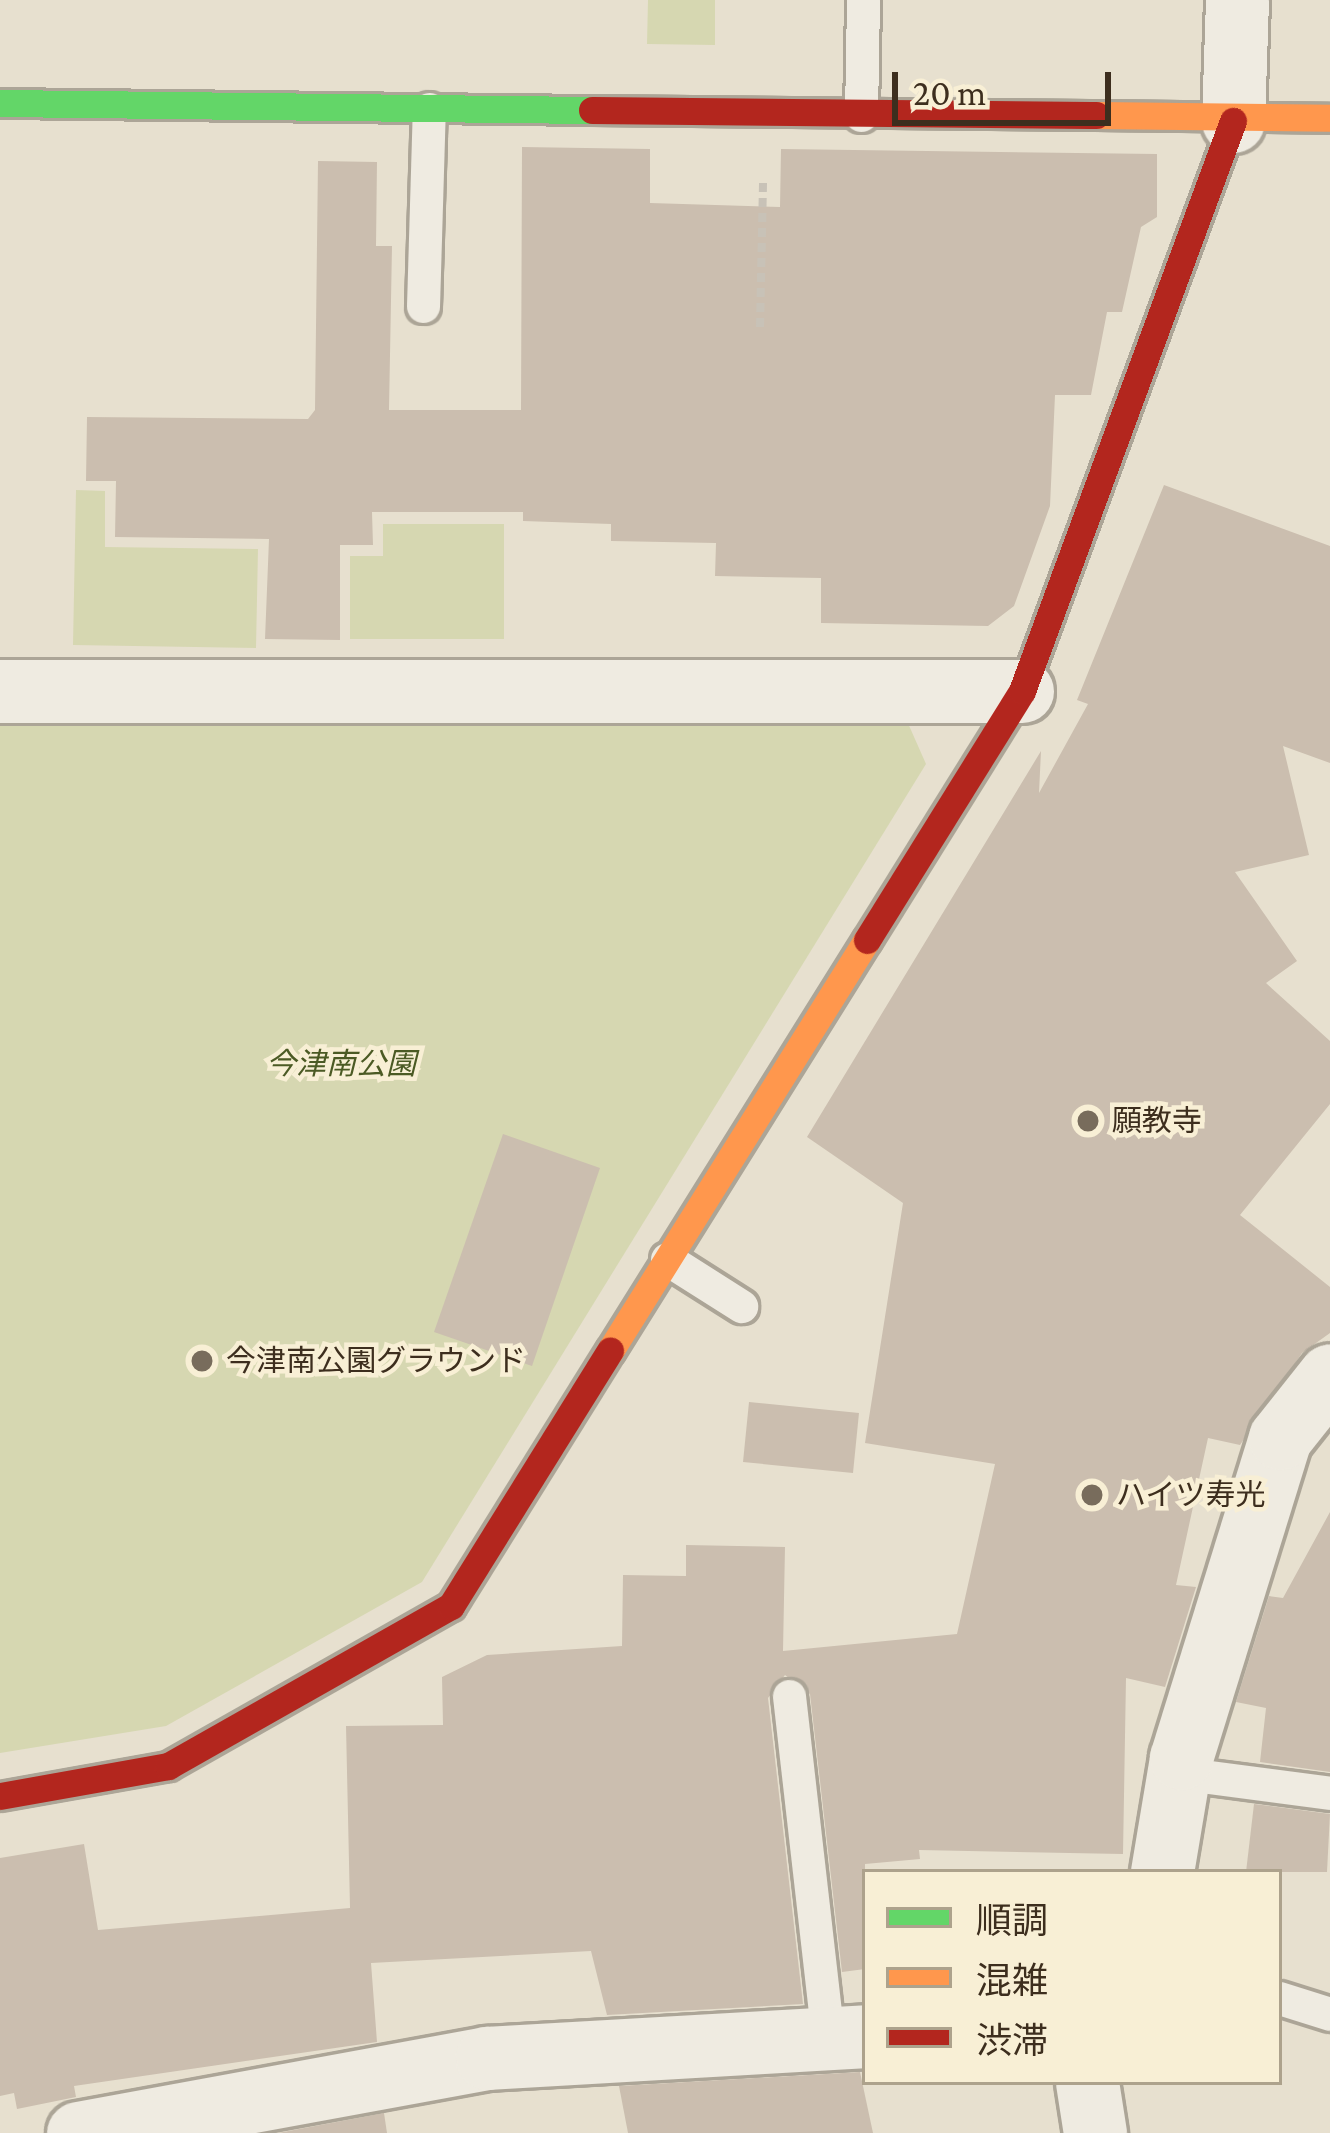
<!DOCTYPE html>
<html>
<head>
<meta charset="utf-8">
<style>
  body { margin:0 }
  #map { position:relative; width:1330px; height:2133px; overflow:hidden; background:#e7e0cf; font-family:"Crimson Pro","Noto Sans JP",serif }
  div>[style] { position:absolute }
  .green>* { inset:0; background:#d6d7b1 }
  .building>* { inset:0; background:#cbbeaf }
  .path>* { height:8px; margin-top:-4px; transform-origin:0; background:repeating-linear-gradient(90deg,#c8c2b7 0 9px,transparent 0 15px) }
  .roads { filter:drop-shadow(3px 0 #aca597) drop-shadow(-3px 0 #aca597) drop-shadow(0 3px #aca597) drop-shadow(0 -3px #aca597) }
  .lane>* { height:33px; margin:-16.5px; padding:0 16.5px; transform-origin:16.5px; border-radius:16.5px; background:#efebe1 }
  .street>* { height:63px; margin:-31.5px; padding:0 31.5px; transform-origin:31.5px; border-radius:31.5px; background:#efebe1 }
  .fast>* { height:27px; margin:-13.5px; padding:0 13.5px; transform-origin:13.5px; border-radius:13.5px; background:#63d668 }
  .slow>* { height:27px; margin:-13.5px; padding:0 13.5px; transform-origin:13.5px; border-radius:13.5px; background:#ff974d }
  .jam>* { height:27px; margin:-13.5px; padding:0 13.5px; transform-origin:13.5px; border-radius:13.5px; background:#b3261e }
  .dots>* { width:33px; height:33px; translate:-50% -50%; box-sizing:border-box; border:6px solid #f8efd5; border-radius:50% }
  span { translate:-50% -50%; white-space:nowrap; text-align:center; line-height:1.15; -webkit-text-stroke:9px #f8efd5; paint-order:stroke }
  .park-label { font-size:30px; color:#4b5a24; font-style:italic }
  .poi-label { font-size:30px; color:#3d2e1e }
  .left { translate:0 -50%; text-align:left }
  .legend { position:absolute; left:862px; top:1869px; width:420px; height:216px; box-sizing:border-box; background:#f8efd5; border:3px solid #ada28c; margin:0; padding:15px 21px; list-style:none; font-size:36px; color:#3d2e1e }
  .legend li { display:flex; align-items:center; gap:24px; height:60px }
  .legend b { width:60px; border:3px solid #ada28c }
  .scale { position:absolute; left:892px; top:72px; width:219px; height:54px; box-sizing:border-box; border:6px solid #3d2e1e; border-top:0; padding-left:15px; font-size:36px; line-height:42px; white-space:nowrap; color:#3d2e1e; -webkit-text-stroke:9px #f8efd5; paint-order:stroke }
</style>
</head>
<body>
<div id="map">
  <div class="green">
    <div style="clip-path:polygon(648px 0,715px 0,715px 45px,647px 44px)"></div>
    <div style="clip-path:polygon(76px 490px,105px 491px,105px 547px,258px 549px,256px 648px,73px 645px)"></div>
    <div style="clip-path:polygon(383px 524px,504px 524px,504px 639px,350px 639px,350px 556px,383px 556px)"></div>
    <div style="clip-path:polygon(0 715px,907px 721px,926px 764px,422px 1582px,166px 1726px,0 1753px)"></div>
  </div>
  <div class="building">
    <div style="clip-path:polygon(522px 147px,650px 149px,650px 203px,780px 207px,781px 149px,1157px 154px,1157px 217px,1141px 227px,1122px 312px,1107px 312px,1091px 395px,1055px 395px,1050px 506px,1014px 606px,988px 626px,821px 623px,821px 578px,715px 576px,716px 543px,611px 541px,611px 524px,523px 521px,523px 512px,372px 512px,373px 545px,340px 545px,340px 640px,265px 639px,269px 539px,115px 537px,116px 481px,86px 481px,87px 417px,308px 419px,315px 410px,318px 161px,377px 162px,376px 246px,392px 246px,389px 410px,521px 410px)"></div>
    <div style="clip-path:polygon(1164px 485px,1330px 546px,1330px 763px,1283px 746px,1309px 855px,1235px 872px,1297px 961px,1266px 983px,1330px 1041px,1330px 1104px,1240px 1215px,1330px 1287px,1330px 1333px,1302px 1353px,1240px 1445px,1208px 1438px,1176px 1585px,1196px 1587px,1165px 1687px,1126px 1678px,1123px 1854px,919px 1850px,920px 1859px,865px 1864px,865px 1969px,842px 1972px,810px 1694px,785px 1675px,768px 1698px,803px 2004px,607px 2015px,591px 1951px,371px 1963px,377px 2042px,74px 2086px,76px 2097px,17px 2109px,14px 2093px,0 2096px,0 1858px,84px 1844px,98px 1930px,350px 1908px,346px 1726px,443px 1725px,442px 1677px,487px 1655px,622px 1646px,623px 1575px,686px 1576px,686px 1545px,785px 1547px,783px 1651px,957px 1634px,995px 1464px,865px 1443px,903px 1203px,807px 1137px,1041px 751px,1039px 793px,1088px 704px,1077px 700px)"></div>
    <div style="clip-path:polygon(503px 1134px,600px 1168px,532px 1366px,434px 1332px)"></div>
    <div style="clip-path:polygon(749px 1402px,859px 1413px,853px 1473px,743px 1462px)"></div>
    <div style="clip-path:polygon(1330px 1512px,1330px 1772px,1260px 1762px,1266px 1708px,1236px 1702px,1269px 1596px,1283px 1598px)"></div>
    <div style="clip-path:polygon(1254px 1804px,1330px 1814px,1327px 1872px,1246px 1872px)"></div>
    <div style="clip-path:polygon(860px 2072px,873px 2133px,628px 2133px,619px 2086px)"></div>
    <div style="clip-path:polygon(384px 2113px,387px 2133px,278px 2133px)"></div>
  </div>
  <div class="path">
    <div style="left:760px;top:327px;width:148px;rotate:-88.8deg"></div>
  </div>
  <div class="roads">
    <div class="lane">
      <div style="left:861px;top:115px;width:115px;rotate:-89deg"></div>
      <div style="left:423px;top:306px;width:197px;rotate:-88.3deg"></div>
      <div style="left:667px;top:1259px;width:88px;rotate:32.4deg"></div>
      <div style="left:789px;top:1696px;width:344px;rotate:83.5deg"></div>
      <div style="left:1179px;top:1773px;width:152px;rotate:7.5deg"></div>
      <div style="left:1279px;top:1998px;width:53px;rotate:17.4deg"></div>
    </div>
    <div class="street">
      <div style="left:1233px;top:121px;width:121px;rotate:-88.1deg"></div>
      <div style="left:0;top:691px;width:1022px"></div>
      <div style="left:1162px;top:1872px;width:116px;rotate:-80.5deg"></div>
      <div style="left:1181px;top:1758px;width:335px;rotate:-72.8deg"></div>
      <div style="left:1280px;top:1438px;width:80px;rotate:-51.6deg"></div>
      <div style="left:1087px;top:2082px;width:52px;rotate:81.1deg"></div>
      <div style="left:78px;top:2133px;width:416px;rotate:-10.4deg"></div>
      <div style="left:487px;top:2058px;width:379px;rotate:-3.3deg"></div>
    </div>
    <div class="fast">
      <div style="left:0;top:103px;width:592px;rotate:0.68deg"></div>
    </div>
    <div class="slow">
      <div style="left:1096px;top:115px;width:234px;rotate:0.7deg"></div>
      <div style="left:610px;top:1351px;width:485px;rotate:-58deg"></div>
    </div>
    <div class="jam">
      <div style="left:592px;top:110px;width:504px;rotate:0.57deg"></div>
      <div style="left:867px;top:940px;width:293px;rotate:-58.1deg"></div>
      <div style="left:1022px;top:691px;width:608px;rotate:-69.69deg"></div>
      <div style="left:0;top:1796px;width:171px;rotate:-10.1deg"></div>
      <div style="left:168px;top:1766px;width:325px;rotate:-29.5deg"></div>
      <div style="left:451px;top:1606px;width:301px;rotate:-58.1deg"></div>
    </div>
  </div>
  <div class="dots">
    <div style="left:1088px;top:1121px;background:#786c5c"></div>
    <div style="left:202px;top:1361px;background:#786c5c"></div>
    <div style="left:1092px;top:1495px;background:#786c5c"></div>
  </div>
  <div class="park-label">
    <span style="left:341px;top:1064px">今津南公園</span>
  </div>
  <div class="poi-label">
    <span class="left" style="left:1112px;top:1121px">願教寺</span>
    <span class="left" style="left:226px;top:1361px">今津南公園グラウンド</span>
    <span class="left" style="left:1116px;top:1495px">ハイツ寿光</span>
  </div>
  <ul class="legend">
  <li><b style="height:15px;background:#63d668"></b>順調</li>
  <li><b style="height:15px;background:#ff974d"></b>混雑</li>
  <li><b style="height:15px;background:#b3261e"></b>渋滞</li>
  </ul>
  <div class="scale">20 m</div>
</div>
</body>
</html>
